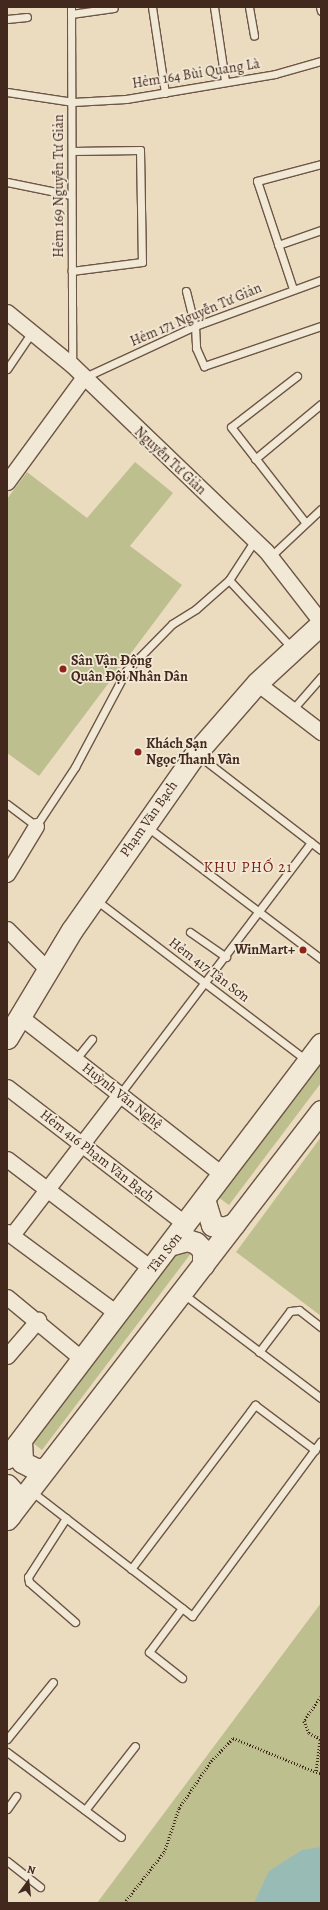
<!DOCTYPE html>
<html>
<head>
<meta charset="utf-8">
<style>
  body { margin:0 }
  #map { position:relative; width:328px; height:1910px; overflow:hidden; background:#ebdcc0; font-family:Alegreya,serif }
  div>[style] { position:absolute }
  .green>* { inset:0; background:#bdbf8e }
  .water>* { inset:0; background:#98bbb5 }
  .path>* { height:2.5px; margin-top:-1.25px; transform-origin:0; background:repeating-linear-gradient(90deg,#43291d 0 1px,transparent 0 3px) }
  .roads { filter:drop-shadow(1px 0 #6d5646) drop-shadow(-1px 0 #6d5646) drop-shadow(0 1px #6d5646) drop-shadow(0 -1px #6d5646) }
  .lane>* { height:7px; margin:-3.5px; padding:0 3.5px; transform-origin:3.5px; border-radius:3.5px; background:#f2e8d6 }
  .street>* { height:15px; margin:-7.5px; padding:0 7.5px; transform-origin:7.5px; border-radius:7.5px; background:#f2e8d6 }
  .secondary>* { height:21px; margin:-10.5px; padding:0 10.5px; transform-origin:10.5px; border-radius:10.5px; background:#f2e8d6 }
  .dots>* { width:11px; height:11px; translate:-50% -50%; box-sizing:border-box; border:2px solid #f2e8d6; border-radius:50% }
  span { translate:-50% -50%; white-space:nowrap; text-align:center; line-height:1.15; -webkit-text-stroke:3.5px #f2e8d6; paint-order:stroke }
  .street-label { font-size:14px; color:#43291d }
  .poi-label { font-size:14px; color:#43291d; font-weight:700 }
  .left { translate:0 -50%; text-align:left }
  .right { translate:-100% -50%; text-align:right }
  .neighbourhood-label { font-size:15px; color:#7a1f14; letter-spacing:1px }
  .frame { position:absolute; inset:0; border:8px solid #43291d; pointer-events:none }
  .north { position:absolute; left:8px; top:1862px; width:40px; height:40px; -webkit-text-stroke:3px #f2e8d6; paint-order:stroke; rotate:15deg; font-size:11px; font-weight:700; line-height:16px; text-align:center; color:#43291d }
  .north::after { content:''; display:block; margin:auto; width:14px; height:18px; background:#43291d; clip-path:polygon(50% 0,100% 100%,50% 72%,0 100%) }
</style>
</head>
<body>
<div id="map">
  <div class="green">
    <div style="clip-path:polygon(135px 462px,173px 493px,130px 546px,182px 585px,39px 776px,7px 753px,7px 499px,27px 472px,87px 518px)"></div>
    <div style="clip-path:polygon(321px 1044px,321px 1083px,229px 1205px,211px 1192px)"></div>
    <div style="clip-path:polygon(321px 1137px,321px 1316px,236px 1252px)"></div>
    <div style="clip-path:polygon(174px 1240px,192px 1252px,42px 1450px,24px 1436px)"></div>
    <div style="clip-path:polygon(321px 1603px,321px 1903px,97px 1903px)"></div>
  </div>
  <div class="water">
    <div style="clip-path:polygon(321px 1847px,321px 1903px,254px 1903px,269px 1871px,302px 1850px)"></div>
  </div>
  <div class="path">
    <div style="left:321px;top:1697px;width:29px;rotate:125deg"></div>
    <div style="left:304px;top:1721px;width:13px;rotate:67deg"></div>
    <div style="left:309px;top:1733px;width:13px;rotate:27deg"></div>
    <div style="left:316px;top:1771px;width:31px;rotate:-83deg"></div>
    <div style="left:124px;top:1903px;width:65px;rotate:-51.9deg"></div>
    <div style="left:164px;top:1852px;width:46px;rotate:-71.2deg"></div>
    <div style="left:179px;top:1808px;width:57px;rotate:-55.8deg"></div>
    <div style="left:211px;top:1761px;width:32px;rotate:-46deg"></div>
    <div style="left:233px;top:1738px;width:95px;rotate:22.2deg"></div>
  </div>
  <div class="roads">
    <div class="lane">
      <div style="left:71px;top:7px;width:357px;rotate:89.8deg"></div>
      <div style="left:152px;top:7px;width:87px;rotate:81.4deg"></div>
      <div style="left:214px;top:7px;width:75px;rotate:81.5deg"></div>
      <div style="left:249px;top:7px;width:29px;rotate:80deg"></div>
      <div style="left:320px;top:7px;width:4px;rotate:76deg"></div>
      <div style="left:71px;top:14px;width:43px;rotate:-7.9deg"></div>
      <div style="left:7px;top:19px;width:20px;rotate:-6deg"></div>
      <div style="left:7px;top:92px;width:67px;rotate:8.6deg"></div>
      <div style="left:73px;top:102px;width:53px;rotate:-3.2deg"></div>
      <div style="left:126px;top:99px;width:151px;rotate:-9.5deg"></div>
      <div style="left:275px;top:74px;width:48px;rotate:-15.8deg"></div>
      <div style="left:72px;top:151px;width:68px;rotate:-0.8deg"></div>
      <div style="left:140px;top:150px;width:112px;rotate:89deg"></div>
      <div style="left:142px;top:262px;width:71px;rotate:172.7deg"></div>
      <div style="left:7px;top:182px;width:65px;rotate:11.5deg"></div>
      <div style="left:278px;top:245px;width:46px;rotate:-19.2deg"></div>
      <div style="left:293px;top:289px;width:114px;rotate:-108.4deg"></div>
      <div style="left:257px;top:181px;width:66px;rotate:-14.9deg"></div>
      <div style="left:186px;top:291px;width:36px;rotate:76deg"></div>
      <div style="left:195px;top:326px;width:22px;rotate:87deg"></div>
      <div style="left:196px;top:348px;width:20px;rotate:66deg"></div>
      <div style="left:204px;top:366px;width:124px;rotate:-18.9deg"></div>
      <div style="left:7px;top:369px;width:45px;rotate:-56deg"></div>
      <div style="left:297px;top:376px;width:83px;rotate:142.3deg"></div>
      <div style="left:231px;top:427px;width:120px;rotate:52.1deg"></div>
      <div style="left:85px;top:377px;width:121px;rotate:-24.9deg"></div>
      <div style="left:195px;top:326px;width:134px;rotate:-20.1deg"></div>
      <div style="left:255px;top:459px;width:86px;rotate:-39.8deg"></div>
      <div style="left:270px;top:557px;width:70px;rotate:-43.3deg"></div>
      <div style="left:229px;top:580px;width:94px;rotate:47.2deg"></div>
      <div style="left:293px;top:709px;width:43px;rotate:-48.8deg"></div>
      <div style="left:198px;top:755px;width:155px;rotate:37.7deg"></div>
      <div style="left:7px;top:804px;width:36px;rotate:37deg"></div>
      <div style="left:36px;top:826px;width:71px;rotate:-56.5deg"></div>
      <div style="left:75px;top:767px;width:109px;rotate:-62deg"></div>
      <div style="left:126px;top:671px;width:66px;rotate:-45.6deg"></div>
      <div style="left:172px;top:624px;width:28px;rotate:-32deg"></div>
      <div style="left:196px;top:609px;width:44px;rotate:-41.3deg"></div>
      <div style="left:229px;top:580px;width:48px;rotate:-57deg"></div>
      <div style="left:146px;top:826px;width:220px;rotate:37.2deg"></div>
      <div style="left:96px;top:900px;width:265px;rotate:37.3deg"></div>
      <div style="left:190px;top:932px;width:44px;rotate:34.8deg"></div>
      <div style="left:75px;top:1060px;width:27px;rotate:-51deg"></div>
      <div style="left:120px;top:1094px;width:316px;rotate:-52.8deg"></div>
      <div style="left:182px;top:1293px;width:174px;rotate:37.1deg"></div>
      <div style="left:259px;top:1352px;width:51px;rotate:-52.9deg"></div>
      <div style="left:290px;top:1311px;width:9px;rotate:-6deg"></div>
      <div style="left:299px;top:1310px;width:28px;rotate:38deg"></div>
      <div style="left:31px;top:1491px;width:204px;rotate:37.8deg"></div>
      <div style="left:192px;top:1616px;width:217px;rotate:-53.6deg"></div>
      <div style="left:66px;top:1518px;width:70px;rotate:122.8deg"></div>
      <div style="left:28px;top:1577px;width:5px;rotate:79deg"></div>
      <div style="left:29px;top:1582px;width:61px;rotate:41deg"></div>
      <div style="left:131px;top:1569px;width:206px;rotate:-52.9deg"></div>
      <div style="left:255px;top:1405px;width:75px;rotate:36.9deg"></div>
      <div style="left:182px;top:1678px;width:42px;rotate:-141.8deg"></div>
      <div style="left:149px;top:1652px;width:55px;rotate:-53.1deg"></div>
      <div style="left:7px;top:1739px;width:73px;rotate:-51.1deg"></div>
      <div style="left:7px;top:1752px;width:142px;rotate:36.7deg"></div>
      <div style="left:7px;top:1809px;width:16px;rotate:-55deg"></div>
      <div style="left:85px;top:1810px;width:81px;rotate:-52deg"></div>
      <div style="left:7px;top:1861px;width:42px;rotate:38.2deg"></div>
    </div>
    <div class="street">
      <div style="left:7px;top:312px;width:84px;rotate:39.2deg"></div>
      <div style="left:72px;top:365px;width:269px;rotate:43.8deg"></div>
      <div style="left:266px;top:551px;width:90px;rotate:52.2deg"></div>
      <div style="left:7px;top:482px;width:129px;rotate:-53.8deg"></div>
      <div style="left:257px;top:683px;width:81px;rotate:37.4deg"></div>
      <div style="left:7px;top:874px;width:56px;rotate:-58.9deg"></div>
      <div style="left:7px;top:929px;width:58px;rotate:45deg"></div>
      <div style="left:22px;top:1018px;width:255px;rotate:38deg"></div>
      <div style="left:7px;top:1087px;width:227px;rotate:37.5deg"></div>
      <div style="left:7px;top:1159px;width:182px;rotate:37.2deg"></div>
      <div style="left:7px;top:1232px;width:138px;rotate:36.5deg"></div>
      <div style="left:12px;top:1235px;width:178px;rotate:-52.5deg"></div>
      <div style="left:7px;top:1297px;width:97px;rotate:39.6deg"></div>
      <div style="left:7px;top:1356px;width:48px;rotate:-49.3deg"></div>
    </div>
    <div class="secondary">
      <div style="left:7px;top:1038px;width:126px;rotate:-59deg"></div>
      <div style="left:72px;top:930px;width:216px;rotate:-55deg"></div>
      <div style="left:196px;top:753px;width:93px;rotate:-48.9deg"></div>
      <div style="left:257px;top:683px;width:87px;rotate:-42.7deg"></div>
      <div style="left:205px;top:1202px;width:24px;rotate:73deg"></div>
      <div style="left:212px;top:1225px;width:11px;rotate:15deg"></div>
      <div style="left:223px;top:1228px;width:12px;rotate:-20deg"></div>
      <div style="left:173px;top:1244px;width:15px;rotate:-16deg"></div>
      <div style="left:187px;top:1240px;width:9px;rotate:18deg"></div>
      <div style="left:196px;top:1243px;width:10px;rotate:45deg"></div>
      <div style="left:203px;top:1250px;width:15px;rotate:90deg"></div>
      <div style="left:21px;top:1441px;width:21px;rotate:87deg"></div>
      <div style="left:22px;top:1462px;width:18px;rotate:27deg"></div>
      <div style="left:38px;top:1470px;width:9px;rotate:-18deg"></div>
      <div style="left:7px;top:1458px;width:520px;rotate:-52.82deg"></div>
      <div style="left:7px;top:1485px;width:12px;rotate:48deg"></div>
      <div style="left:15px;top:1494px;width:22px;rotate:103deg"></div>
      <div style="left:7px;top:1519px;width:515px;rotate:-52.42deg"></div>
    </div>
  </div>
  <div class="dots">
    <div style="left:63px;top:669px;background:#8f2418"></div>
    <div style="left:138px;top:752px;background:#8f2418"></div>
    <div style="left:303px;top:950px;background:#8f2418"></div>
  </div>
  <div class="street-label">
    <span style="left:196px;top:74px;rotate:-9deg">Hẻm 164 Bùi Quang Là</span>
    <span style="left:59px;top:186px;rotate:-90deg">Hẻm 169 Nguyễn Tư Giản</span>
    <span style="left:196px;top:315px;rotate:-23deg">Hẻm 171 Nguyễn Tư Giản</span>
    <span style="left:170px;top:461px;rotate:43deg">Nguyễn Tư Giản</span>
    <span style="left:149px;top:819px;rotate:-55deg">Phạm Văn Bạch</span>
    <span style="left:209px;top:970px;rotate:37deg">Hẻm 417 Tân Sơn</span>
    <span style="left:122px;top:1096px;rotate:38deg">Huỳnh Văn Nghệ</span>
    <span style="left:97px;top:1156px;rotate:38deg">Hẻm 416 Phạm Văn Bạch</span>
    <span style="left:165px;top:1253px;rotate:-52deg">Tân Sơn</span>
  </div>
  <div class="poi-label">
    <span class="left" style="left:71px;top:669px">Sân Vận Động<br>Quân Đội Nhân Dân</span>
    <span class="left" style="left:146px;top:752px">Khách Sạn<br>Ngọc Thanh Vân</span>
    <span class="right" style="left:295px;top:950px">WinMart+</span>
  </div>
  <div class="neighbourhood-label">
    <span style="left:248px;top:868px">KHU PHỐ 21</span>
  </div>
  <div class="frame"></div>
  <div class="north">N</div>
</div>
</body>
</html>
